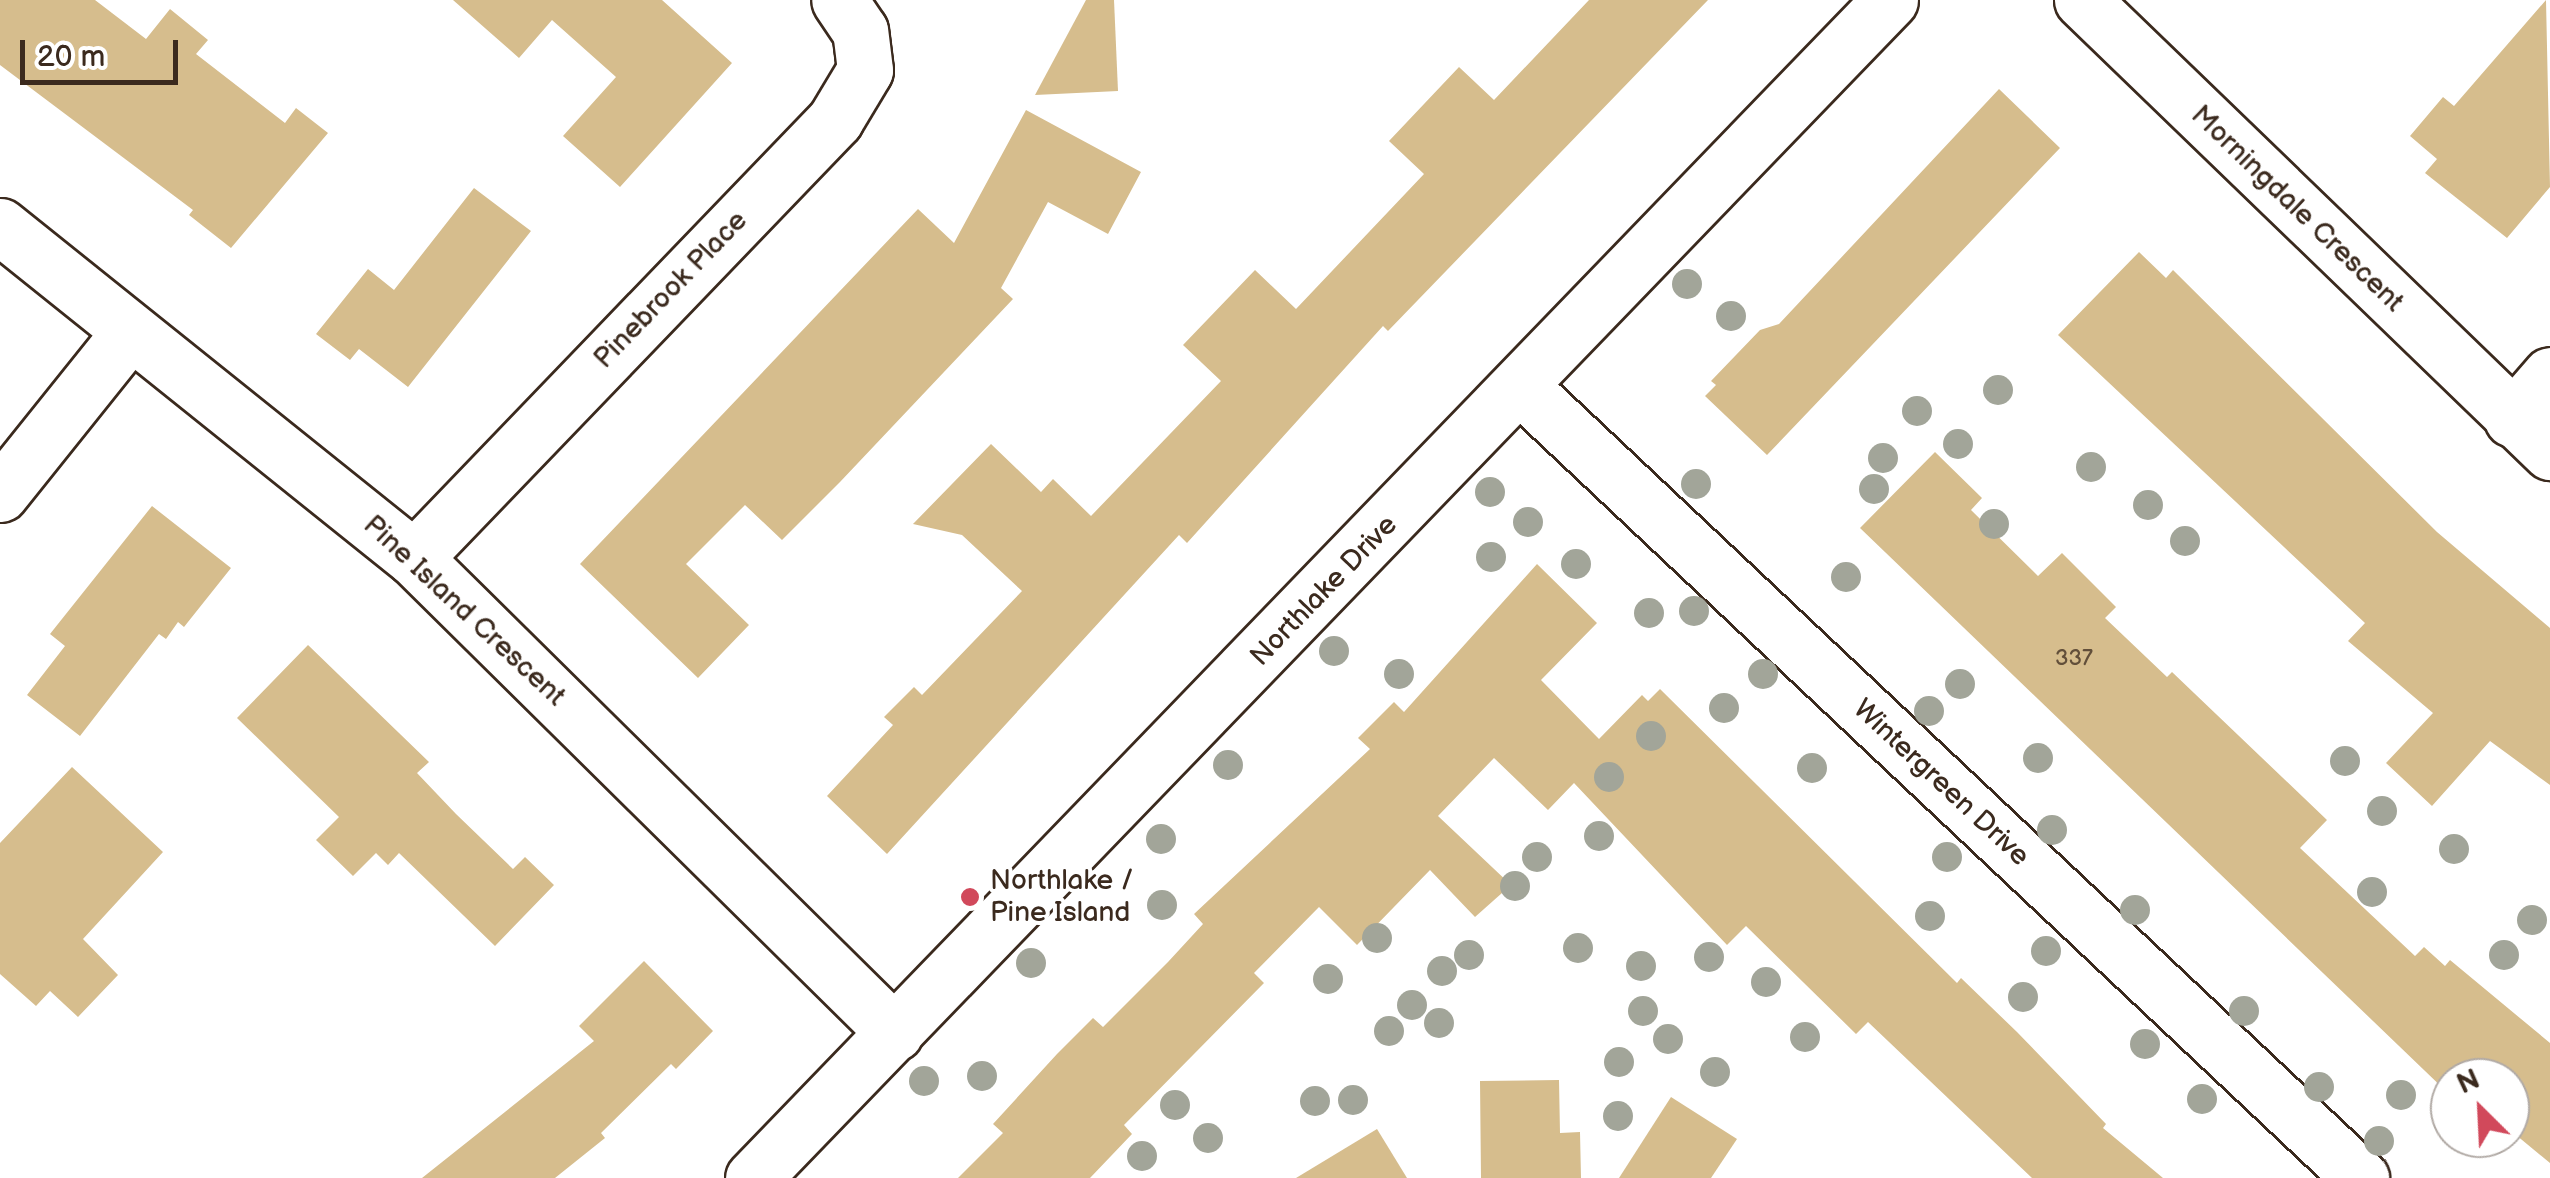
<!DOCTYPE html>
<html>
<head>
<meta charset="utf-8">
<style>
  body { margin:0 }
  #map { position:relative; width:2550px; height:1178px; overflow:hidden; background:#fff; font-family:"Balsamiq Sans",sans-serif }
  div>[style] { position:absolute }
  .building>* { inset:0; background:#d6bd8d }
  .roads { filter:drop-shadow(2px 0 #3b2a1e) drop-shadow(-2px 0 #3b2a1e) drop-shadow(0 2px #3b2a1e) drop-shadow(0 -2px #3b2a1e) }
  .minor>* { height:55px; margin:-27.5px; padding:0 27.5px; transform-origin:27.5px; border-radius:27.5px; background:#fff }
  .tertiary>* { height:55px; margin:-27.5px; padding:0 27.5px; transform-origin:27.5px; border-radius:27.5px; background:#fff }
  .trees>* { width:30px; height:30px; margin:-15px; border-radius:50%; background:#a2a599 }
  .dots>* { width:28px; height:28px; translate:-50% -50%; box-sizing:border-box; border:5px solid #fff; border-radius:50% }
  span { translate:-50% -50%; white-space:nowrap; text-align:center; line-height:1.15; -webkit-text-stroke:8px #fff; paint-order:stroke }
  .number-label { font-size:22px; color:#624f3a }
  .number-label span { -webkit-text-stroke-width:0 }
  .street-label { font-size:28px; color:#3b2a1e }
  .poi-label { font-size:28px; color:#3b2a1e }
  .left { translate:0 -50%; text-align:left }
  .north { position:absolute; left:2430px; top:1058px; width:100px; height:100px; box-sizing:border-box; background:#fff; border:2px solid #b1aaa5; border-radius:50%; rotate:336deg; font-size:28px; font-weight:700; line-height:40px; text-align:center; color:#3b2a1e }
  .north::after { content:''; display:block; margin:auto; width:35px; height:45px; background:#d1495b; clip-path:polygon(50% 0,100% 100%,50% 72%,0 100%) }
  .scale { position:absolute; left:20px; top:40px; width:158px; height:45px; box-sizing:border-box; border:5px solid #3b2a1e; border-top:0; padding-left:12px; font-size:30px; line-height:35px; white-space:nowrap; color:#3b2a1e; -webkit-text-stroke:8px #fff; paint-order:stroke }
</style>
</head>
<body>
<div id="map">
  <div class="building">
    <div style="clip-path:polygon(0 0,95px 0,146px 39px,170px 9px,208px 40px,196px 54px,285px 123px,296px 108px,328px 133px,231px 248px,189px 215px,193px 210px,0 65px)"></div>
    <div style="clip-path:polygon(453px 0,662px 0,732px 63px,620px 187px,563px 136px,616px 77px,552px 20px,519px 58px)"></div>
    <div style="clip-path:polygon(1086px 0,1114px 0,1118px 91px,1035px 95px)"></div>
    <div style="clip-path:polygon(1589px 0,1708px 0,1388px 331px,1383px 326px,1187px 543px,1179px 535px,887px 854px,827px 796px,893px 725px,884px 717px,914px 687px,922px 695px,1022px 591px,962px 535px,913px 524px,991px 444px,1041px 492px,1053px 479px,1091px 516px,1221px 381px,1183px 345px,1255px 270px,1296px 309px,1424px 174px,1389px 141px,1459px 67px,1494px 100px)"></div>
    <div style="clip-path:polygon(2546px 0,2550px 187px,2507px 238px,2425px 173px,2437px 159px,2410px 136px,2443px 97px,2454px 106px)"></div>
    <div style="clip-path:polygon(1999px 89px,2060px 148px,1767px 455px,1705px 396px,1716px 385px,1711px 381px,1760px 330px,1779px 324px)"></div>
    <div style="clip-path:polygon(1026px 110px,1141px 172px,1108px 234px,1048px 202px,1001px 288px,1013px 299px,840px 482px,782px 540px,745px 505px,686px 564px,749px 625px,698px 678px,580px 564px,918px 209px,954px 243px)"></div>
    <div style="clip-path:polygon(474px 188px,531px 231px,408px 387px,359px 349px,350px 360px,316px 334px,368px 269px,394px 290px)"></div>
    <div style="clip-path:polygon(2139px 252px,2166px 278px,2173px 270px,2437px 532px,2550px 628px,2550px 785px,2490px 741px,2432px 806px,2386px 763px,2433px 713px,2348px 641px,2365px 623px,2058px 335px)"></div>
    <div style="clip-path:polygon(1935px 452px,1982px 498px,1971px 510px,2038px 576px,2062px 553px,2116px 607px,2105px 618px,2167px 677px,2172px 672px,2327px 820px,2300px 848px,2415px 956px,2424px 947px,2445px 966px,2450px 960px,2550px 1043px,2550px 1163px,2510px 1130px,2510px 1078px,2450px 1078px,2450px 1095px,1860px 528px)"></div>
    <div style="clip-path:polygon(152px 506px,231px 568px,184px 627px,178px 622px,166px 639px,159px 634px,80px 736px,27px 695px,65px 646px,50px 634px)"></div>
    <div style="clip-path:polygon(1537px 564px,1597px 623px,1541px 680px,1599px 739px,1642px 695px,1648px 701px,1660px 689px,1957px 983px,1961px 978px,2017px 1032px,2106px 1124px,2103px 1128px,2163px 1178px,2032px 1178px,1868px 1022px,1856px 1034px,1746px 926px,1727px 945px,1574px 783px,1548px 810px,1494px 758px,1438px 816px,1511px 885px,1475px 917px,1430px 870px,1357px 945px,1319px 907px,1254px 973px,1264px 983px,1124px 1125px,1132px 1134px,1090px 1178px,958px 1178px,1003px 1133px,993px 1124px,1057px 1054px,1093px 1018px,1103px 1027px,1168px 962px,1203px 924px,1194px 914px,1370px 749px,1358px 738px,1394px 702px,1404px 712px)"></div>
    <div style="clip-path:polygon(308px 645px,429px 762px,417px 773px,456px 814px,513px 869px,525px 857px,554px 885px,495px 946px,399px 853px,388px 865px,376px 853px,353px 876px,316px 840px,339px 817px,237px 718px)"></div>
    <div style="clip-path:polygon(72px 767px,163px 852px,83px 939px,118px 975px,78px 1017px,50px 991px,36px 1006px,0 974px,0 843px)"></div>
    <div style="clip-path:polygon(644px 961px,713px 1031px,676px 1069px,671px 1064px,601px 1133px,605px 1138px,555px 1178px,422px 1178px,594px 1041px,579px 1026px)"></div>
    <div style="clip-path:polygon(1559px 1080px,1560px 1133px,1580px 1132px,1581px 1178px,1481px 1178px,1480px 1081px)"></div>
    <div style="clip-path:polygon(1671px 1097px,1737px 1139px,1711px 1178px,1619px 1178px)"></div>
    <div style="clip-path:polygon(1377px 1129px,1407px 1178px,1296px 1178px)"></div>
  </div>
  <div class="roads">
    <div class="minor">
      <div style="left:2082px;top:0;width:651px;rotate:44deg"></div>
      <div style="left:0;top:226px;width:531px;rotate:38.73deg"></div>
      <div style="left:414px;top:558px;width:676px;rotate:44.64deg"></div>
      <div style="left:1521px;top:387px;width:1154px;rotate:43.28deg"></div>
      <div style="left:2512px;top:419px;width:58px;rotate:-49.2deg"></div>
      <div style="left:0;top:494px;width:208px;rotate:-51.3deg"></div>
      <div style="left:414px;top:558px;width:608px;rotate:-46.13deg"></div>
      <div style="left:835px;top:120px;width:58px;rotate:-59deg"></div>
      <div style="left:865px;top:70px;width:39px;rotate:-97deg"></div>
      <div style="left:860px;top:31px;width:37px;rotate:-124deg"></div>
    </div>
    <div class="tertiary">
      <div style="left:753px;top:1178px;width:1637px;rotate:-46.01deg"></div>
    </div>
  </div>
  <div class="trees">
    <div style="left:1687px;top:284px"></div>
    <div style="left:1731px;top:316px"></div>
    <div style="left:1998px;top:390px"></div>
    <div style="left:1917px;top:411px"></div>
    <div style="left:1958px;top:444px"></div>
    <div style="left:1883px;top:458px"></div>
    <div style="left:2091px;top:467px"></div>
    <div style="left:1696px;top:484px"></div>
    <div style="left:1874px;top:489px"></div>
    <div style="left:1490px;top:492px"></div>
    <div style="left:2148px;top:505px"></div>
    <div style="left:1528px;top:522px"></div>
    <div style="left:1994px;top:524px"></div>
    <div style="left:2185px;top:541px"></div>
    <div style="left:1491px;top:557px"></div>
    <div style="left:1576px;top:564px"></div>
    <div style="left:1846px;top:577px"></div>
    <div style="left:1694px;top:611px"></div>
    <div style="left:1649px;top:613px"></div>
    <div style="left:1334px;top:651px"></div>
    <div style="left:1399px;top:674px"></div>
    <div style="left:1763px;top:674px"></div>
    <div style="left:1960px;top:684px"></div>
    <div style="left:1724px;top:708px"></div>
    <div style="left:1929px;top:711px"></div>
    <div style="left:1651px;top:736px"></div>
    <div style="left:2038px;top:758px"></div>
    <div style="left:2345px;top:761px"></div>
    <div style="left:1228px;top:765px"></div>
    <div style="left:1812px;top:768px"></div>
    <div style="left:1609px;top:777px"></div>
    <div style="left:2382px;top:811px"></div>
    <div style="left:2052px;top:830px"></div>
    <div style="left:1599px;top:836px"></div>
    <div style="left:1161px;top:839px"></div>
    <div style="left:2454px;top:849px"></div>
    <div style="left:1537px;top:857px"></div>
    <div style="left:1947px;top:857px"></div>
    <div style="left:1515px;top:886px"></div>
    <div style="left:2372px;top:892px"></div>
    <div style="left:1162px;top:905px"></div>
    <div style="left:2135px;top:910px"></div>
    <div style="left:1930px;top:916px"></div>
    <div style="left:2532px;top:920px"></div>
    <div style="left:1377px;top:938px"></div>
    <div style="left:1578px;top:948px"></div>
    <div style="left:2046px;top:951px"></div>
    <div style="left:1469px;top:955px"></div>
    <div style="left:2504px;top:955px"></div>
    <div style="left:1709px;top:957px"></div>
    <div style="left:1031px;top:963px"></div>
    <div style="left:1641px;top:966px"></div>
    <div style="left:1442px;top:971px"></div>
    <div style="left:1328px;top:979px"></div>
    <div style="left:1766px;top:982px"></div>
    <div style="left:2023px;top:997px"></div>
    <div style="left:1412px;top:1005px"></div>
    <div style="left:1643px;top:1011px"></div>
    <div style="left:2244px;top:1011px"></div>
    <div style="left:1439px;top:1023px"></div>
    <div style="left:1389px;top:1031px"></div>
    <div style="left:1805px;top:1037px"></div>
    <div style="left:1668px;top:1039px"></div>
    <div style="left:2145px;top:1044px"></div>
    <div style="left:1619px;top:1062px"></div>
    <div style="left:1715px;top:1072px"></div>
    <div style="left:982px;top:1076px"></div>
    <div style="left:924px;top:1081px"></div>
    <div style="left:2319px;top:1087px"></div>
    <div style="left:2401px;top:1095px"></div>
    <div style="left:2202px;top:1099px"></div>
    <div style="left:1353px;top:1100px"></div>
    <div style="left:1315px;top:1101px"></div>
    <div style="left:1175px;top:1105px"></div>
    <div style="left:1618px;top:1116px"></div>
    <div style="left:1208px;top:1138px"></div>
    <div style="left:2379px;top:1141px"></div>
    <div style="left:1142px;top:1156px"></div>
  </div>
  <div class="dots">
    <div style="left:970px;top:897px;background:#d1495b"></div>
  </div>
  <div class="number-label">
    <span style="left:2074px;top:659px">337</span>
  </div>
  <div class="street-label">
    <span style="left:2297px;top:209px;rotate:44deg">Morningdale Crescent</span>
    <span style="left:671px;top:290px;rotate:-46deg">Pinebrook Place</span>
    <span style="left:1324px;top:591px;rotate:-46deg">Northlake Drive</span>
    <span style="left:464px;top:611px;rotate:43deg">Pine Island Crescent</span>
    <span style="left:1941px;top:783px;rotate:43deg">Wintergreen Drive</span>
  </div>
  <div class="poi-label">
    <span class="left" style="left:990px;top:897px">Northlake /<br>Pine Island</span>
  </div>
  <div class="north">N</div>
  <div class="scale">20 m</div>
</div>
</body>
</html>
